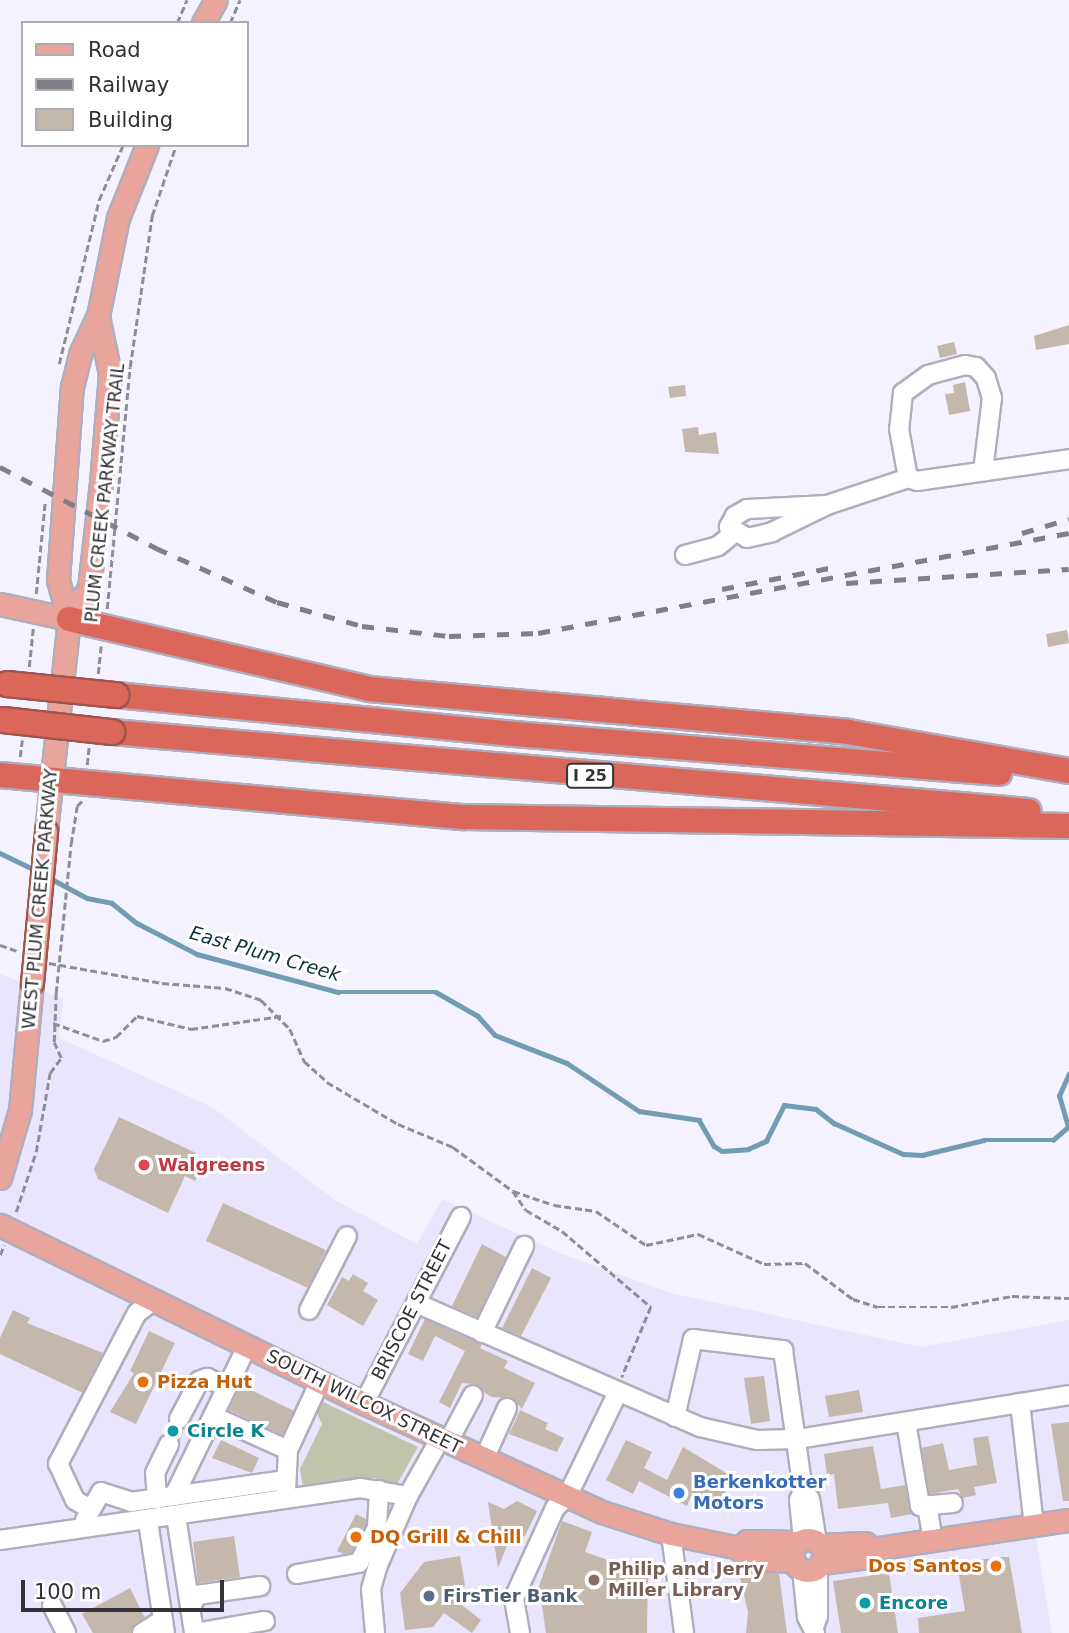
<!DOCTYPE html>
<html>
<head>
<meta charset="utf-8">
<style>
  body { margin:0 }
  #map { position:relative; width:1069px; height:1633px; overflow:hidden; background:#f4f2ff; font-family:"DejaVu Sans",sans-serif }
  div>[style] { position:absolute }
  .built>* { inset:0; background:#e8e5fc }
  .green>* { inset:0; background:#bfc4aa }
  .stream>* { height:4.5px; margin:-2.25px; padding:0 2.25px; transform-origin:2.25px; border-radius:2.25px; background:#719cb1 }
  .building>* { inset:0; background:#c4b8ac }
  .minor-tunnel>* { height:18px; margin-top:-9px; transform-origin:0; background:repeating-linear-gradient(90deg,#cdccd7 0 18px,transparent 0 27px) }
  .path>* { height:2.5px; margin-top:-1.25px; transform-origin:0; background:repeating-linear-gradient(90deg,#8f8e97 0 7px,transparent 0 10.5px) }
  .roads { filter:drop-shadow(2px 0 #b0aebd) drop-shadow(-2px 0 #b0aebd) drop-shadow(0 2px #b0aebd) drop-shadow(0 -2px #b0aebd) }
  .minor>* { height:18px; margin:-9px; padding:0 9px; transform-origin:9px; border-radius:9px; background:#fff }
  .major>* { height:21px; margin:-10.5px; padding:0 10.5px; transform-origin:10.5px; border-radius:10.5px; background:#e9a49b }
  .major>.ring { margin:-10.5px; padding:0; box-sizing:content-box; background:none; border:21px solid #e9a49b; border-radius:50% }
  .highway>* { height:24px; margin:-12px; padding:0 12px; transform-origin:12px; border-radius:12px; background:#da6759 }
  .rail>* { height:4.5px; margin-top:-2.25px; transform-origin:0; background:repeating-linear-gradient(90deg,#807f88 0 12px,transparent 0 24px) }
  .path-bridge>* { height:2.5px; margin-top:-1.25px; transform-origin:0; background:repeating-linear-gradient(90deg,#8f8e97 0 7px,transparent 0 10.5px) }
  .bridges { filter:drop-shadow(2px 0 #a0544d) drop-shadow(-2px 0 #a0544d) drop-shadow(0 2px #a0544d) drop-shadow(0 -2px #a0544d) }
  .major-bridge>* { height:21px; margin:-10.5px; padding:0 10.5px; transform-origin:10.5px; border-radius:10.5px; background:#e9a49b }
  .highway-bridge>* { height:24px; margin:-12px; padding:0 12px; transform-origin:12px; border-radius:12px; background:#da6759 }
  .dots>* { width:19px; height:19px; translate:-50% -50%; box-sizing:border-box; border:4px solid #fff; border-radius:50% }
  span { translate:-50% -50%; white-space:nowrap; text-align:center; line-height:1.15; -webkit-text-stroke:6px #fff; paint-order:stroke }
  .shield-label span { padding:2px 5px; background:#fff; border:2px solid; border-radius:5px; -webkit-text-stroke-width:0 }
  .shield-label { font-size:16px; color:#333238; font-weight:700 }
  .street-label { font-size:18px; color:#333238 }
  .health-label { font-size:18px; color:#be3a42; font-weight:700 }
  .left { translate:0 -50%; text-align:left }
  .food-label { font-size:18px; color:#c56008; font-weight:700 }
  .right { translate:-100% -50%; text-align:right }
  .culture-label { font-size:18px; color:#0d838f; font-weight:700 }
  .shop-label { font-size:18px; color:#366cbe; font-weight:700 }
  .education-label { font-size:18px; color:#785e54; font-weight:700 }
  .service-label { font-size:18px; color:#4e5e75; font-weight:700 }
  .water-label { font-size:19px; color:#0b3343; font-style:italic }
  .legend { position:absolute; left:21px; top:21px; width:228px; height:126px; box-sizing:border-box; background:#fff; border:2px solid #adadaf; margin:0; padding:9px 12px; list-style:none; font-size:21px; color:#333238 }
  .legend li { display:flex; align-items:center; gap:14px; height:35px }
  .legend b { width:35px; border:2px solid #adadaf }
  .scale { position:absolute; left:21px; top:1580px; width:203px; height:32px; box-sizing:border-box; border:4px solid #333238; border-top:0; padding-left:9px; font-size:21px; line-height:24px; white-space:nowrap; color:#333238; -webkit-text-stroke:5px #fff; paint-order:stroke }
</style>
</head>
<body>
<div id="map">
  <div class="built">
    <div style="clip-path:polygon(0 974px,63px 999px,59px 1038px,212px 1107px,335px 1200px,417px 1244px,442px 1199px,562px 1254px,671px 1293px,921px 1347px,1069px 1320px,1069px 1520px,1034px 1525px,1052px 1633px,0 1633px)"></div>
  </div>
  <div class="green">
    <div style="clip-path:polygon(321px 1401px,418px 1447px,395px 1488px,375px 1478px,303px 1487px,300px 1469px,322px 1424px,316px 1411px)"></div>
  </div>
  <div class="stream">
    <div style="left:0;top:853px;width:41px;rotate:25.9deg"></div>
    <div style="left:48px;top:877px;width:44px;rotate:28.3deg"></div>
    <div style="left:87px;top:898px;width:25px;rotate:11deg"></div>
    <div style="left:112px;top:903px;width:32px;rotate:39deg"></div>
    <div style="left:137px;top:923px;width:68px;rotate:27.3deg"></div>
    <div style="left:197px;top:954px;width:146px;rotate:15.1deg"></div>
    <div style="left:338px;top:992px;width:98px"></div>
    <div style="left:436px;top:992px;width:48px;rotate:29.7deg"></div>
    <div style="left:478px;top:1016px;width:25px;rotate:48deg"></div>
    <div style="left:495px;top:1035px;width:77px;rotate:21.3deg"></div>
    <div style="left:567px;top:1063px;width:87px;rotate:33.7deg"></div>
    <div style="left:639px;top:1111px;width:61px;rotate:8.5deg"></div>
    <div style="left:699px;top:1120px;width:30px;rotate:60deg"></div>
    <div style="left:714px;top:1146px;width:9px;rotate:32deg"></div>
    <div style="left:722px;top:1151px;width:26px;rotate:-4deg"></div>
    <div style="left:748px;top:1149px;width:20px;rotate:-24deg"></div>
    <div style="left:766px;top:1141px;width:40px;rotate:-63.4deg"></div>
    <div style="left:784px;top:1105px;width:32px;rotate:7deg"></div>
    <div style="left:816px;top:1109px;width:23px;rotate:38deg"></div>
    <div style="left:834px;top:1123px;width:76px;rotate:24.2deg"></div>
    <div style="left:903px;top:1154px;width:19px;rotate:3deg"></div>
    <div style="left:922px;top:1155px;width:64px;rotate:-13.6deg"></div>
    <div style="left:984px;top:1140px;width:69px"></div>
    <div style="left:1053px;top:1140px;width:20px;rotate:-41deg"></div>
    <div style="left:1068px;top:1127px;width:32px;rotate:-106deg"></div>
    <div style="left:1059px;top:1096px;width:24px;rotate:-66deg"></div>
  </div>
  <div class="building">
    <div style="clip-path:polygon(1069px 325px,1069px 344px,1036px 350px,1034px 336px)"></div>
    <div style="clip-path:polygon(954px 342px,957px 354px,940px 358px,937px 346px)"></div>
    <div style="clip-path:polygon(965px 382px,970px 411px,949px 415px,945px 394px,954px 393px,953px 385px)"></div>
    <div style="clip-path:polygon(685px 385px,686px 396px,670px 398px,668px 387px)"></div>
    <div style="clip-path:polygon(698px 427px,699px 435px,716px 432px,719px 454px,685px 452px,682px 429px)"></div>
    <div style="clip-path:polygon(1067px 630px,1069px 643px,1048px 647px,1046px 634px)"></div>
    <div style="clip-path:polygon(119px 1117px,196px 1153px,193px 1160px,203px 1165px,195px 1181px,185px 1176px,168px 1213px,98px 1179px,94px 1169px)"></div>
    <div style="clip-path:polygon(223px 1203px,326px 1250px,308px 1288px,206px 1241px)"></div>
    <div style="clip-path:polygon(482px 1244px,506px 1257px,477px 1317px,452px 1306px)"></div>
    <div style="clip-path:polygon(532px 1268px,551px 1278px,521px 1336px,502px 1328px)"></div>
    <div style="clip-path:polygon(353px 1274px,368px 1283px,363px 1291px,378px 1300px,363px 1326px,327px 1305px,342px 1277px,349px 1281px)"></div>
    <div style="clip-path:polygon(13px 1310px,30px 1318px,27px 1323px,103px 1353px,83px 1393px,0 1354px,0 1338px)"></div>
    <div style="clip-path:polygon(425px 1319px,482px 1344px,480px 1348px,508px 1361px,504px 1368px,535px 1383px,522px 1409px,512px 1398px,491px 1397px,473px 1384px,462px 1383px,450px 1408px,439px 1402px,465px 1351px,435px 1336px,423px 1361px,408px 1354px)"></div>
    <div style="clip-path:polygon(149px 1331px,175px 1343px,136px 1424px,110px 1412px,134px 1373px,130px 1371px)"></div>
    <div style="clip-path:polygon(764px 1376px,770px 1421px,751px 1424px,744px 1378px)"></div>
    <div style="clip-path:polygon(241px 1385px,294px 1411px,282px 1435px,229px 1410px)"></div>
    <div style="clip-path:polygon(859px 1390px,863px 1412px,829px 1417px,825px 1396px)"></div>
    <div style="clip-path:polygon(520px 1410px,548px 1423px,545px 1429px,564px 1438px,557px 1452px,509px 1434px)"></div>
    <div style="clip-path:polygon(1069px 1422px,1069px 1501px,1063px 1501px,1051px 1424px)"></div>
    <div style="clip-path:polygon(988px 1436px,997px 1483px,974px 1487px,976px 1495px,963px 1498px,958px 1489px,929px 1494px,922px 1448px,943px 1443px,949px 1470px,977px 1465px,973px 1438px)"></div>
    <div style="clip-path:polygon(221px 1440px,259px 1458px,252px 1473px,212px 1458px)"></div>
    <div style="clip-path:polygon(626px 1440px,652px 1452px,644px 1468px,667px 1480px,683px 1447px,733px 1477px,716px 1509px,691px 1496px,687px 1506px,639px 1481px,633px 1494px,606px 1480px)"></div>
    <div style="clip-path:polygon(873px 1446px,881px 1489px,905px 1485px,912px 1514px,891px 1518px,888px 1503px,838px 1509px,834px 1474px,827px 1475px,824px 1454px)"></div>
    <div style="clip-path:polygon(517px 1501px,537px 1511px,525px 1536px,510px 1538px,498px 1568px,488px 1502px,504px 1509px)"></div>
    <div style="clip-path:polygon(356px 1514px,366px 1519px,366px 1525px,351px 1553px,344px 1554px,337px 1551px)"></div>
    <div style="clip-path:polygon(562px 1521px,592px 1532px,585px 1552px,648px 1574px,647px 1633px,546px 1633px,539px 1586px)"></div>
    <div style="clip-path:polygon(234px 1536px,240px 1577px,198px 1583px,193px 1542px)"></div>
    <div style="clip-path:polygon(460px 1556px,465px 1585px,454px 1599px,481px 1620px,472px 1633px,444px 1613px,433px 1627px,405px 1630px,400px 1593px,424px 1562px)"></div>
    <div style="clip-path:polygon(1001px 1557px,1009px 1557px,1022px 1633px,919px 1633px,918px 1618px,965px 1611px,957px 1563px)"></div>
    <div style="clip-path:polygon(738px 1569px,779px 1574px,787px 1633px,746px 1633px,748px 1612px)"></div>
    <div style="clip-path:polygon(889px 1573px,898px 1633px,841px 1633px,833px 1581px)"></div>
    <div style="clip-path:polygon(130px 1588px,145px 1618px,131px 1633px,93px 1633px,82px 1614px)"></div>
  </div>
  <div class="minor-tunnel">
    <div style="left:169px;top:1444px;width:27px;rotate:-68deg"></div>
  </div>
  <div class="path">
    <div style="left:177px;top:23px;width:25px;rotate:-67deg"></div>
    <div style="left:230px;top:23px;width:25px;rotate:-67deg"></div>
    <div style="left:59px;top:364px;width:169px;rotate:-76.3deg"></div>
    <div style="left:99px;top:200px;width:60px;rotate:-66.4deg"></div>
    <div style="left:36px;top:594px;width:91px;rotate:-84.4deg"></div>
    <div style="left:107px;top:609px;width:243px;rotate:-84.6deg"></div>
    <div style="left:130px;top:367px;width:153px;rotate:-81.7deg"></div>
    <div style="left:152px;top:216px;width:75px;rotate:-71.3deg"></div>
    <div style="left:29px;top:667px;width:39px;rotate:-84deg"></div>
    <div style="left:98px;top:674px;width:28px;rotate:-84deg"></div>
    <div style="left:20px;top:757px;width:17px;rotate:-83deg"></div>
    <div style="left:87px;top:765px;width:18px;rotate:-84deg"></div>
    <div style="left:71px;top:844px;width:38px;rotate:-81deg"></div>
    <div style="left:77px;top:806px;width:7px;rotate:-45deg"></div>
    <div style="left:0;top:945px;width:18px;rotate:19deg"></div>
    <div style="left:49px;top:963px;width:115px;rotate:10deg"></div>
    <div style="left:162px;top:983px;width:63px;rotate:4.5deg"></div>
    <div style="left:225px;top:988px;width:38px;rotate:18deg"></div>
    <div style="left:261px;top:1000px;width:41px;rotate:45deg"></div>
    <div style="left:290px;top:1029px;width:35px;rotate:66deg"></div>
    <div style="left:304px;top:1061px;width:31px;rotate:42deg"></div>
    <div style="left:327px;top:1082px;width:82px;rotate:30.6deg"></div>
    <div style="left:398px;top:1124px;width:60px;rotate:22.7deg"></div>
    <div style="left:453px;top:1147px;width:74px;rotate:36.3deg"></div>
    <div style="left:513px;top:1191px;width:43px;rotate:18.9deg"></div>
    <div style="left:554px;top:1205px;width:42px;rotate:8.1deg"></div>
    <div style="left:596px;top:1211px;width:60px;rotate:34.2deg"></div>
    <div style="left:646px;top:1245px;width:53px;rotate:-11.9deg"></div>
    <div style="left:698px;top:1234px;width:72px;rotate:24.4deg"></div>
    <div style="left:764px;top:1264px;width:41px;rotate:-1.4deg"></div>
    <div style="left:805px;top:1263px;width:60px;rotate:36.9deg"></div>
    <div style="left:853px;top:1299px;width:26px;rotate:18deg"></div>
    <div style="left:878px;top:1307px;width:73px"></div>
    <div style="left:951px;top:1307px;width:62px;rotate:-10.2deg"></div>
    <div style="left:1012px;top:1296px;width:57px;rotate:2deg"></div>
    <div style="left:53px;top:1023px;width:53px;rotate:19.8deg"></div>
    <div style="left:103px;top:1041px;width:14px;rotate:-17deg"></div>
    <div style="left:116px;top:1037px;width:30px;rotate:-45deg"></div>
    <div style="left:137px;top:1016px;width:56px;rotate:13.5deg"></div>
    <div style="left:191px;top:1029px;width:91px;rotate:-8.2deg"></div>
    <div style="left:513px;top:1191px;width:23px;rotate:56deg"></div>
    <div style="left:526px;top:1210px;width:42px;rotate:30.3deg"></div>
    <div style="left:562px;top:1231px;width:117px;rotate:40.5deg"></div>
    <div style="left:651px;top:1307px;width:76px;rotate:112.5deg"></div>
    <div style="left:16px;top:1212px;width:63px;rotate:-71.6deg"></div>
    <div style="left:36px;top:1152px;width:80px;rotate:-80deg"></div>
    <div style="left:50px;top:1073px;width:19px;rotate:-54deg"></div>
    <div style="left:61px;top:1058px;width:17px;rotate:-114deg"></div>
    <div style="left:54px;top:1042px;width:49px;rotate:-87.7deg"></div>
    <div style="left:0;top:1255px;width:11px;rotate:-68deg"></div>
  </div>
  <div class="roads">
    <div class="minor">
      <div style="left:983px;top:471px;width:74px;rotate:-83deg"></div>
      <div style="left:992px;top:398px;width:21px;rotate:-107deg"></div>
      <div style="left:986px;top:378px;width:15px;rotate:-132deg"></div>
      <div style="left:976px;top:367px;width:11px;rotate:-170deg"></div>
      <div style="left:965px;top:365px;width:38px;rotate:165deg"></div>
      <div style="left:928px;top:375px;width:31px;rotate:144deg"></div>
      <div style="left:903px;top:393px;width:36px;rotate:96deg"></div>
      <div style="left:899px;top:429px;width:50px;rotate:79.6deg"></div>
      <div style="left:908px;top:478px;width:9px;rotate:18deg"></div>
      <div style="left:917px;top:481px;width:154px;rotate:-8.2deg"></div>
      <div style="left:827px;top:505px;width:80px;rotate:177.1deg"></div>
      <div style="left:747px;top:509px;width:14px;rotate:150deg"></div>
      <div style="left:735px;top:516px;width:13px;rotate:119deg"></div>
      <div style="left:729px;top:527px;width:21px;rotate:31deg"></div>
      <div style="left:747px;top:538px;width:26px;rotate:-13deg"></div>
      <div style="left:772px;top:532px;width:61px;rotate:-26.1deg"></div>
      <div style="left:827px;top:505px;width:85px;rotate:-18.4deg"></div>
      <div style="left:685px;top:555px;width:34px;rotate:-15deg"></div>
      <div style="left:718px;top:546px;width:21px;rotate:-39deg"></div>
      <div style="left:416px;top:1303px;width:310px;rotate:23.6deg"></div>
      <div style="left:700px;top:1427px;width:58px;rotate:12.8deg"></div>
      <div style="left:757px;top:1440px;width:41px;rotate:-1.4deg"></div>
      <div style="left:798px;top:1439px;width:275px;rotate:-9.2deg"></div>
      <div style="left:309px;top:1310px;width:83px;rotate:-62.8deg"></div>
      <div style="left:482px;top:1333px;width:97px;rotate:-64.2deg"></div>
      <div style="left:364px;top:1403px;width:210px;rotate:-62.5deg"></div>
      <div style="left:1020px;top:1403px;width:123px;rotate:83.5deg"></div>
      <div style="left:213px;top:1416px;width:82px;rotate:24.4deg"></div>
      <div style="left:675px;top:1417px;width:80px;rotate:-77deg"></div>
      <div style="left:693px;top:1339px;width:91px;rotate:7deg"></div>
      <div style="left:783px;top:1350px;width:141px;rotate:81.9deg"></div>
      <div style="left:803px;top:1490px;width:11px;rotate:52deg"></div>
      <div style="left:810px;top:1499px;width:44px;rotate:80.8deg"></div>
      <div style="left:179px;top:1419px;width:43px;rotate:-62.2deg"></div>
      <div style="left:199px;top:1381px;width:9px;rotate:-21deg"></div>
      <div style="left:207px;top:1378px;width:22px;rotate:24deg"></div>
      <div style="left:906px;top:1422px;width:85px;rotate:80.5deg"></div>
      <div style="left:920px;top:1506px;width:33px;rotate:-5deg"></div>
      <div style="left:448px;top:1442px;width:53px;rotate:-62deg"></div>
      <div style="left:484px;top:1459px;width:56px;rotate:-65.7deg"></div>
      <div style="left:286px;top:1491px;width:41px;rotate:-87.2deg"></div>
      <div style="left:288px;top:1450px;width:76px;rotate:-65.1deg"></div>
      <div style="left:174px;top:1496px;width:167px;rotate:-64deg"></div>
      <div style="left:157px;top:1499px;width:26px;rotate:-94deg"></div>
      <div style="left:155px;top:1473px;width:32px;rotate:-64deg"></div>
      <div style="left:927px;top:1506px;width:36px;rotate:80deg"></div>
      <div style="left:91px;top:1509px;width:18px;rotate:-151deg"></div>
      <div style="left:75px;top:1500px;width:40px;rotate:-115deg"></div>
      <div style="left:58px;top:1464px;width:170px;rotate:-62.4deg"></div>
      <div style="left:137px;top:1313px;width:21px;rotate:-37deg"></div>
      <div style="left:176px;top:1516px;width:117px;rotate:81.2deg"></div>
      <div style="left:85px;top:1520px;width:32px;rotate:-60deg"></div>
      <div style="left:101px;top:1492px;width:32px;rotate:18deg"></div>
      <div style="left:131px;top:1502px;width:156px;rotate:-8.1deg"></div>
      <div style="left:148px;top:1521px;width:113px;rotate:81.4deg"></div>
      <div style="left:671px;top:1534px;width:100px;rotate:82.5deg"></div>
      <div style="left:0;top:1540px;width:364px;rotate:-8.2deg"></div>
      <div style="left:360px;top:1488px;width:49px;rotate:9.5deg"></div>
      <div style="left:803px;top:1540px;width:40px;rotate:-95.7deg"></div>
      <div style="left:799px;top:1500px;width:11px;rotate:-68deg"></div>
      <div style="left:802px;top:1569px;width:48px;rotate:84.1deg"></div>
      <div style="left:807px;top:1617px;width:18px;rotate:63deg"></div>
      <div style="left:297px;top:1574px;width:63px;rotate:-10.1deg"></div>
      <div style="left:359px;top:1563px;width:39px;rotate:-63deg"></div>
      <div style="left:377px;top:1528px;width:38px;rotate:-87deg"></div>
      <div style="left:52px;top:1605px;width:31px;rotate:63deg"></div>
      <div style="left:190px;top:1609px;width:16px;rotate:-63deg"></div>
      <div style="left:197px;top:1595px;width:64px;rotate:-8.1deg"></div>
      <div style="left:814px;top:1627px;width:12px;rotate:-70deg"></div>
      <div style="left:818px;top:1616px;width:49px;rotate:-90deg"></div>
      <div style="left:142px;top:1633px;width:25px;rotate:-32deg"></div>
      <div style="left:194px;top:1633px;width:72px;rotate:-9.6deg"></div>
      <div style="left:375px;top:1633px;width:44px;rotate:-95.2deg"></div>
      <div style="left:371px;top:1589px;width:25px;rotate:-74deg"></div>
      <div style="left:378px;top:1565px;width:75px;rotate:-66.5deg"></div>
      <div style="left:408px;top:1496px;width:65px;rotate:-60.7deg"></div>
      <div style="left:520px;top:1633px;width:36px;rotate:-100deg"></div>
      <div style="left:514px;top:1598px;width:99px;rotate:-65.5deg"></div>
      <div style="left:555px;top:1508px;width:16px;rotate:-43deg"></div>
      <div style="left:567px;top:1497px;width:114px;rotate:-64.1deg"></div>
    </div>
    <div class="major">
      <div style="left:203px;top:23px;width:26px;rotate:-61deg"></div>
      <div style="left:0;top:604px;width:71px;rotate:12.3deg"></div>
      <div style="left:69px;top:619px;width:41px;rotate:-105.8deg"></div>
      <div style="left:58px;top:580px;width:194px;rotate:-85.9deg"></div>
      <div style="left:72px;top:387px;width:36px;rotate:-76deg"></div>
      <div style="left:81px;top:352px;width:40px;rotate:-65deg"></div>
      <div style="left:98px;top:316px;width:100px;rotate:-78.5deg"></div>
      <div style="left:118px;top:218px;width:79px;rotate:-68.3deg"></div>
      <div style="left:46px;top:831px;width:213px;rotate:-83.8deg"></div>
      <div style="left:69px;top:619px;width:37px;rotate:-57deg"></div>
      <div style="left:89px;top:588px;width:106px;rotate:-83.5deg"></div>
      <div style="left:101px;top:483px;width:109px;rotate:-85.3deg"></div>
      <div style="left:110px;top:374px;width:59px;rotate:-101.7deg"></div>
      <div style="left:0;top:1178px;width:71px;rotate:-73.6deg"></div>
      <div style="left:20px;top:1110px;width:128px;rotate:-84.6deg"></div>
      <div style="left:0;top:1225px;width:405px;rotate:26.1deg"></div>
      <div style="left:364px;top:1403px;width:262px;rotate:24.6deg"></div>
      <div style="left:602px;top:1512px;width:72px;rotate:17.7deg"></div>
      <div style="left:671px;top:1534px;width:70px;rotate:11.5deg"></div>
      <div style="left:740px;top:1548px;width:10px;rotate:-45deg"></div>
      <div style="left:747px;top:1541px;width:51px;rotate:1.1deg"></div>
      <div class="ring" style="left:792px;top:1539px;width:11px;height:11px"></div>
      <div style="left:820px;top:1545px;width:45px;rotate:-2.5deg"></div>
      <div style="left:865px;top:1543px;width:9px;rotate:41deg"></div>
      <div style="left:740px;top:1548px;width:13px;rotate:61deg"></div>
      <div style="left:746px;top:1559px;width:48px;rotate:2.4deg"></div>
      <div style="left:821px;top:1563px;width:47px;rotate:-7.3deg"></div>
      <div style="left:868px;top:1557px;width:9px;rotate:-63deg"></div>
      <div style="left:872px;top:1549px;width:199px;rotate:-8.4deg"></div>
    </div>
    <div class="highway">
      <div style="left:69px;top:619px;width:308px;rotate:13.1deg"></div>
      <div style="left:369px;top:689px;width:481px;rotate:5.1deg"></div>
      <div style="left:848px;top:732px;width:224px;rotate:10deg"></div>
      <div style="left:116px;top:695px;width:400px;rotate:5.6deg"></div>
      <div style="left:514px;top:734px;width:487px;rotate:4.6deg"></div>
      <div style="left:112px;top:732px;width:920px;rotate:4.92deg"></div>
      <div style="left:0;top:775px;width:466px;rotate:5.2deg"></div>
      <div style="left:464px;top:817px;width:605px;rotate:0.85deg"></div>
    </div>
  </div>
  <div class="rail">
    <div style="left:0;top:467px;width:176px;rotate:27.4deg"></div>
    <div style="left:156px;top:548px;width:133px;rotate:24.1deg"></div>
    <div style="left:277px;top:602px;width:88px;rotate:15.8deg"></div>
    <div style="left:362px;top:626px;width:88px;rotate:6.6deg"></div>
    <div style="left:449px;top:636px;width:89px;rotate:-1.9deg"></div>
    <div style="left:538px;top:633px;width:540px;rotate:-10.67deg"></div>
    <div style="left:1022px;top:533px;width:49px;rotate:-16.6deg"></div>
    <div style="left:846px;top:583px;width:223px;rotate:-3.6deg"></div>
    <div style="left:722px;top:589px;width:109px;rotate:-11.1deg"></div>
  </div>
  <div class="path-bridge">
    <div style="left:56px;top:993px;width:150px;rotate:-84.3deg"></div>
  </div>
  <div class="bridges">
    <div class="major-bridge">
      <div style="left:32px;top:983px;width:153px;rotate:-84.7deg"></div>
    </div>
    <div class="highway-bridge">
      <div style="left:7px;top:684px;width:110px;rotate:5.8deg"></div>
      <div style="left:3px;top:720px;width:110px;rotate:6.3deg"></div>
    </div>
  </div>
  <div class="dots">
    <div style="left:144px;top:1165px;background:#e0444e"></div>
    <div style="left:143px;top:1382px;background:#e8710a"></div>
    <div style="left:173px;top:1431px;background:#0f9aa8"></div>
    <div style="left:679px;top:1493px;background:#3f7fe0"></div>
    <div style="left:356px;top:1537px;background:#e8710a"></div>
    <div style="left:996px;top:1566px;background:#e8710a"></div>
    <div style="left:594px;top:1580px;background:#8d6e63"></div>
    <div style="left:429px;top:1596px;background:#5c6f8a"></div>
    <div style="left:865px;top:1603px;background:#0f9aa8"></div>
  </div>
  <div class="shield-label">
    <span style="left:590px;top:776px">I 25</span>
  </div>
  <div class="street-label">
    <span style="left:105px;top:493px;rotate:-84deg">PLUM CREEK PARKWAY TRAIL</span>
    <span style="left:40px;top:899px;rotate:-85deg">WEST PLUM CREEK PARKWAY</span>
    <span style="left:412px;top:1310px;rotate:-63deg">BRISCOE STREET</span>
    <span style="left:364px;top:1402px;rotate:26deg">SOUTH WILCOX STREET</span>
  </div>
  <div class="health-label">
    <span class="left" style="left:158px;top:1165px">Walgreens</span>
  </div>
  <div class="food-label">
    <span class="left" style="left:157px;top:1382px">Pizza Hut</span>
    <span class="left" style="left:370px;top:1537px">DQ Grill &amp; Chill</span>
    <span class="right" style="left:982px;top:1566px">Dos Santos</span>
  </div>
  <div class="culture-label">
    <span class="left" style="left:187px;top:1431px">Circle K</span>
    <span class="left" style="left:879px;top:1603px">Encore</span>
  </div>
  <div class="shop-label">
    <span class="left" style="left:693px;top:1493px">Berkenkotter<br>Motors</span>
  </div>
  <div class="education-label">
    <span class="left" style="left:608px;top:1580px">Philip and Jerry<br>Miller Library</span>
  </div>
  <div class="service-label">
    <span class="left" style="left:443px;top:1596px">FirsTier Bank</span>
  </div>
  <div class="water-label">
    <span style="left:265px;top:954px;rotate:16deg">East Plum Creek</span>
  </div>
  <ul class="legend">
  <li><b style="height:9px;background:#e9a49b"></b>Road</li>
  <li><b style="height:9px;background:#807f88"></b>Railway</li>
  <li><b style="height:19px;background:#c4b8ac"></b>Building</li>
  </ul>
  <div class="scale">100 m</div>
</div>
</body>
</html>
